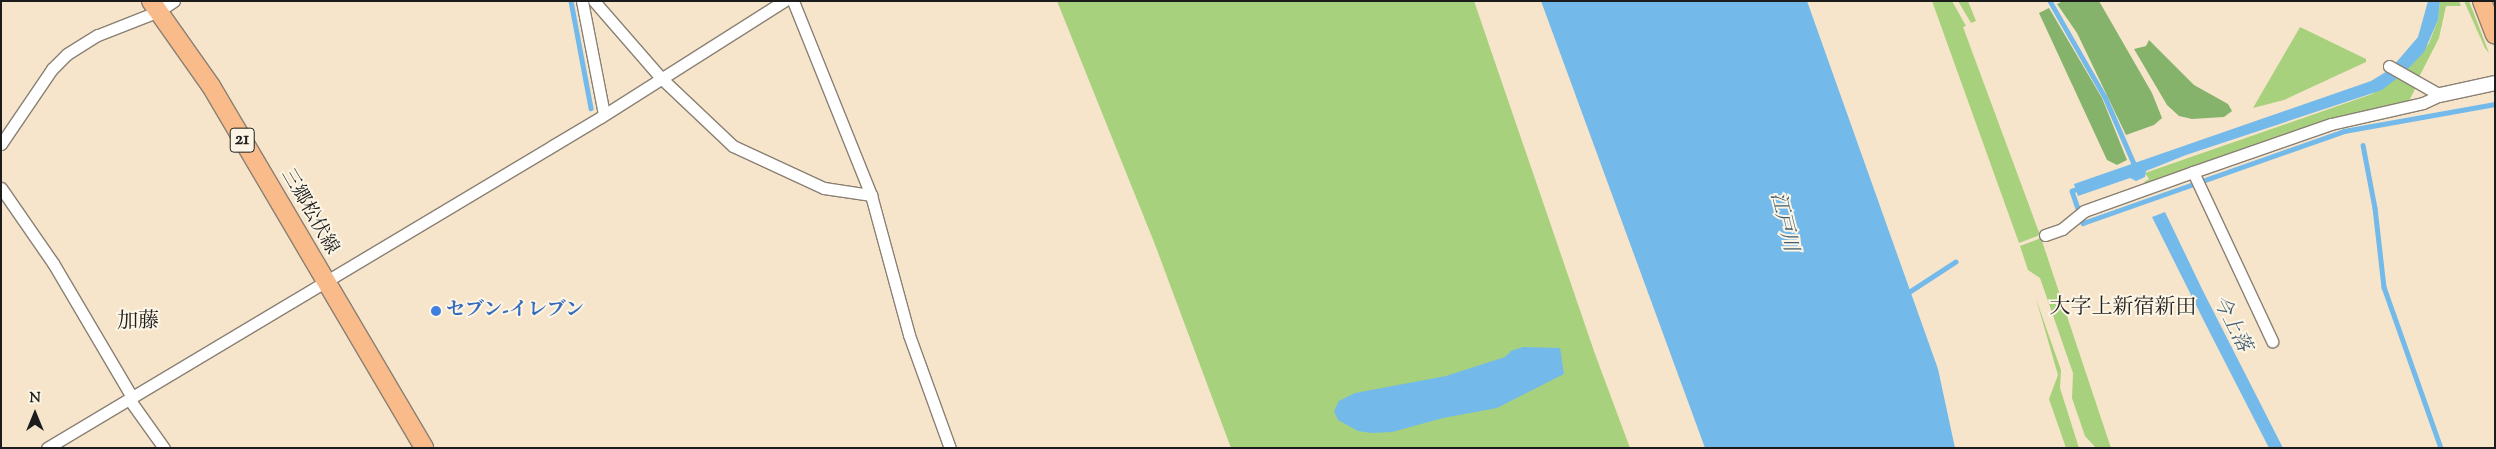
<!DOCTYPE html>
<html>
<head>
<meta charset="utf-8">
<style>
  body { margin:0 }
  #map { position:relative; width:2496px; height:449px; overflow:hidden; background:#f7e5cb; font-family:"Sorts Mill Goudy","Noto Serif JP",serif }
  div>[style] { position:absolute }
  .green>* { inset:0; background:#a7d17d }
  .forest>* { inset:0; background:#85b36c }
  .water>* { inset:0; background:#73baeb }
  .stream>* { height:4.5px; margin:-2.25px; padding:0 2.25px; transform-origin:2.25px; border-radius:2.25px; background:#73baeb }
  .roads { filter:drop-shadow(1px 0 #8a8074) drop-shadow(-1px 0 #8a8074) drop-shadow(0 1px #8a8074) drop-shadow(0 -1px #8a8074) }
  .minor>* { height:11px; margin:-5.5px; padding:0 5.5px; transform-origin:5.5px; border-radius:5.5px; background:#fff }
  .tertiary>* { height:14px; margin:-7px; padding:0 7px; transform-origin:7px; border-radius:7px; background:#fff }
  .primary>* { height:18px; margin:-9px; padding:0 9px; transform-origin:9px; border-radius:9px; background:#fabb8b }
  .dots>* { width:14px; height:14px; translate:-50% -50%; box-sizing:border-box; border:2px solid #fcf5e5; border-radius:50% }
  span { translate:-50% -50%; white-space:nowrap; text-align:center; line-height:1.15; -webkit-text-stroke:4px #fcf5e5; paint-order:stroke }
  .shield-label span { padding:1px 4px; background:#fcf5e5; border:1px solid; border-radius:4px; -webkit-text-stroke-width:0 }
  .shield-label { font-size:18px; color:#1c1c1c; font-weight:700 }
  .street-label { font-size:19px; color:#1c1c1c }
  .shop-label { font-size:19px; color:#366cbe; font-weight:700 }
  .left { translate:0 -50%; text-align:left }
  .water-label { font-size:20px; color:#3f5b6f; font-style:italic }
  .quarter-label { font-size:21px; color:#1c1c1c }
  .frame { position:absolute; inset:0; border:2px solid #1c1c1c; pointer-events:none }
  .north { position:absolute; left:10px; top:389px; width:50px; height:50px; -webkit-text-stroke:4px #fcf5e5; paint-order:stroke; rotate:0deg; font-size:14px; font-weight:700; line-height:20px; text-align:center; color:#1c1c1c }
  .north::after { content:''; display:block; margin:auto; width:18px; height:22px; background:#1c1c1c; clip-path:polygon(50% 0,100% 100%,50% 72%,0 100%) }
</style>
</head>
<body>
<div id="map">
  <div class="green">
    <div style="clip-path:polygon(1057px 1px,1474px 1px,1595px 354px,1630px 448px,1231px 448px,1154px 242px)"></div>
    <div style="clip-path:polygon(1932px 1px,1952px 1px,1966px 26px,1963px 27px,2040px 235px,2019px 243px)"></div>
    <div style="clip-path:polygon(1958px 1px,1968px 1px,1976px 21px,1971px 23px)"></div>
    <div style="clip-path:polygon(2440px 1px,2459px 1px,2461px 6px,2446px 6px,2439px 38px,2418px 79px,2406px 71px,2429px 43px,2438px 20px)"></div>
    <div style="clip-path:polygon(2464px 1px,2469px 1px,2489px 53px,2485px 48px)"></div>
    <div style="clip-path:polygon(2300px 27px,2366px 59px,2366px 62px,2284px 100px,2253px 108px)"></div>
    <div style="clip-path:polygon(2400px 76px,2416px 87px,2408px 103px,2146px 185px,2144px 182px,2149px 179px,2145px 173px,2372px 94px)"></div>
    <div style="clip-path:polygon(2041px 238px,2111px 448px,2096px 448px,2085px 436px,2072px 398px,2073px 373px,2040px 278px,2028px 270px,2020px 246px)"></div>
    <div style="clip-path:polygon(2036px 299px,2061px 370px,2060px 388px,2079px 448px,2066px 448px,2049px 399px,2058px 375px)"></div>
  </div>
  <div class="forest">
    <div style="clip-path:polygon(2063px 1px,2099px 1px,2152px 93px,2162px 118px,2154px 125px,2126px 135px,2077px 33px,2057px 4px)"></div>
    <div style="clip-path:polygon(2049px 8px,2102px 98px,2127px 160px,2117px 165px,2107px 160px,2039px 13px)"></div>
    <div style="clip-path:polygon(2149px 40px,2194px 85px,2228px 104px,2232px 111px,2224px 117px,2192px 119px,2179px 116px,2167px 105px,2134px 49px,2146px 46px)"></div>
  </div>
  <div class="water">
    <div style="clip-path:polygon(1541px 1px,1807px 1px,1938px 369px,1955px 448px,1705px 448px)"></div>
    <div style="clip-path:polygon(2428px 1px,2440px 1px,2438px 20px,2424px 52px,2406px 71px,2394px 65px,2418px 37px)"></div>
    <div style="clip-path:polygon(2389px 70px,2400px 76px,2382px 90px,2186px 155px,2146px 171px,2145px 177px,2136px 181px,2130px 178px,2078px 196px,2074px 184px,2371px 81px)"></div>
    <div style="clip-path:polygon(2165px 212px,2203px 291px,2283px 448px,2269px 448px,2208px 329px,2152px 217px)"></div>
    <div style="clip-path:polygon(1523px 347px,1560px 348px,1564px 374px,1497px 408px,1443px 418px,1392px 432px,1372px 433px,1358px 431px,1338px 420px,1334px 411px,1339px 401px,1355px 393px,1446px 376px,1505px 357px,1511px 351px)"></div>
  </div>
  <div class="stream">
    <div style="left:571px;top:1px;width:109px;rotate:79.4deg"></div>
    <div style="left:2050px;top:1px;width:111px;rotate:60.2deg"></div>
    <div style="left:2105px;top:97px;width:75px;rotate:66.5deg"></div>
    <div style="left:2363px;top:145px;width:64px;rotate:79.2deg"></div>
    <div style="left:2375px;top:208px;width:80px;rotate:83.5deg"></div>
    <div style="left:2384px;top:287px;width:171px;rotate:70.5deg"></div>
    <div style="left:2082px;top:188px;width:10px;rotate:163deg"></div>
    <div style="left:2072px;top:191px;width:34px;rotate:71deg"></div>
    <div style="left:2083px;top:223px;width:277px;rotate:-19.4deg"></div>
    <div style="left:2344px;top:131px;width:153px;rotate:-10.1deg"></div>
    <div style="left:1906px;top:294px;width:59px;rotate:-33.1deg"></div>
  </div>
  <div class="roads">
    <div class="minor">
      <div style="left:582px;top:1px;width:115px;rotate:79deg"></div>
      <div style="left:594px;top:1px;width:101px;rotate:49deg"></div>
      <div style="left:660px;top:77px;width:100px;rotate:43.4deg"></div>
      <div style="left:733px;top:146px;width:100px;rotate:24.8deg"></div>
      <div style="left:824px;top:188px;width:48px;rotate:8.5deg"></div>
      <div style="left:793px;top:1px;width:209px;rotate:68.1deg"></div>
      <div style="left:871px;top:195px;width:145px;rotate:74.8deg"></div>
      <div style="left:909px;top:335px;width:120px;rotate:70.1deg"></div>
      <div style="left:2389px;top:66px;width:59px;rotate:29.6deg"></div>
      <div style="left:1px;top:144px;width:91px;rotate:-55.8deg"></div>
      <div style="left:52px;top:69px;width:21px;rotate:-45deg"></div>
      <div style="left:67px;top:54px;width:36px;rotate:-32deg"></div>
      <div style="left:98px;top:35px;width:66px;rotate:-21.5deg"></div>
      <div style="left:159px;top:11px;width:18px;rotate:-34deg"></div>
      <div style="left:2193px;top:172px;width:187px;rotate:64.9deg"></div>
      <div style="left:1px;top:188px;width:91px;rotate:55.3deg"></div>
      <div style="left:53px;top:263px;width:156px;rotate:59.5deg"></div>
      <div style="left:2045px;top:235px;width:18px;rotate:-19deg"></div>
      <div style="left:2062px;top:229px;width:28px;rotate:-39deg"></div>
      <div style="left:2084px;top:211px;width:116px;rotate:-19.7deg"></div>
      <div style="left:2193px;top:172px;width:146px;rotate:-19.2deg"></div>
      <div style="left:2331px;top:124px;width:94px;rotate:-12.9deg"></div>
      <div style="left:2423px;top:103px;width:19px;rotate:-25deg"></div>
      <div style="left:129px;top:399px;width:60px;rotate:54.5deg"></div>
      <div style="left:47px;top:448px;width:645px;rotate:-30.86deg"></div>
      <div style="left:601px;top:117px;width:217px;rotate:-32.4deg"></div>
    </div>
    <div class="tertiary">
      <div style="left:2440px;top:95px;width:56px;rotate:-12.3deg"></div>
    </div>
    <div class="primary">
      <div style="left:151px;top:1px;width:104px;rotate:54.8deg"></div>
      <div style="left:211px;top:86px;width:420px;rotate:59.5deg"></div>
      <div style="left:2482px;top:1px;width:36px;rotate:69deg"></div>
    </div>
  </div>
  <div class="dots">
    <div style="left:436px;top:311px;background:#3f7fe0"></div>
  </div>
  <div class="shield-label">
    <span style="left:242px;top:140px">21</span>
  </div>
  <div class="street-label">
    <span style="left:309px;top:212px;rotate:60deg">三郷松伏線</span>
  </div>
  <div class="shop-label">
    <span class="left" style="left:446px;top:311px">セブン-イレブン</span>
  </div>
  <div class="water-label">
    <span style="left:1783px;top:222px;rotate:76deg">江戸川</span>
    <span style="left:2231px;top:324px;rotate:63deg">今上落</span>
  </div>
  <div class="quarter-label">
    <span style="left:2123px;top:308px">大字上新宿新田</span>
    <span style="left:138px;top:322px">加藤</span>
  </div>
  <div class="frame"></div>
  <div class="north">N</div>
</div>
</body>
</html>
